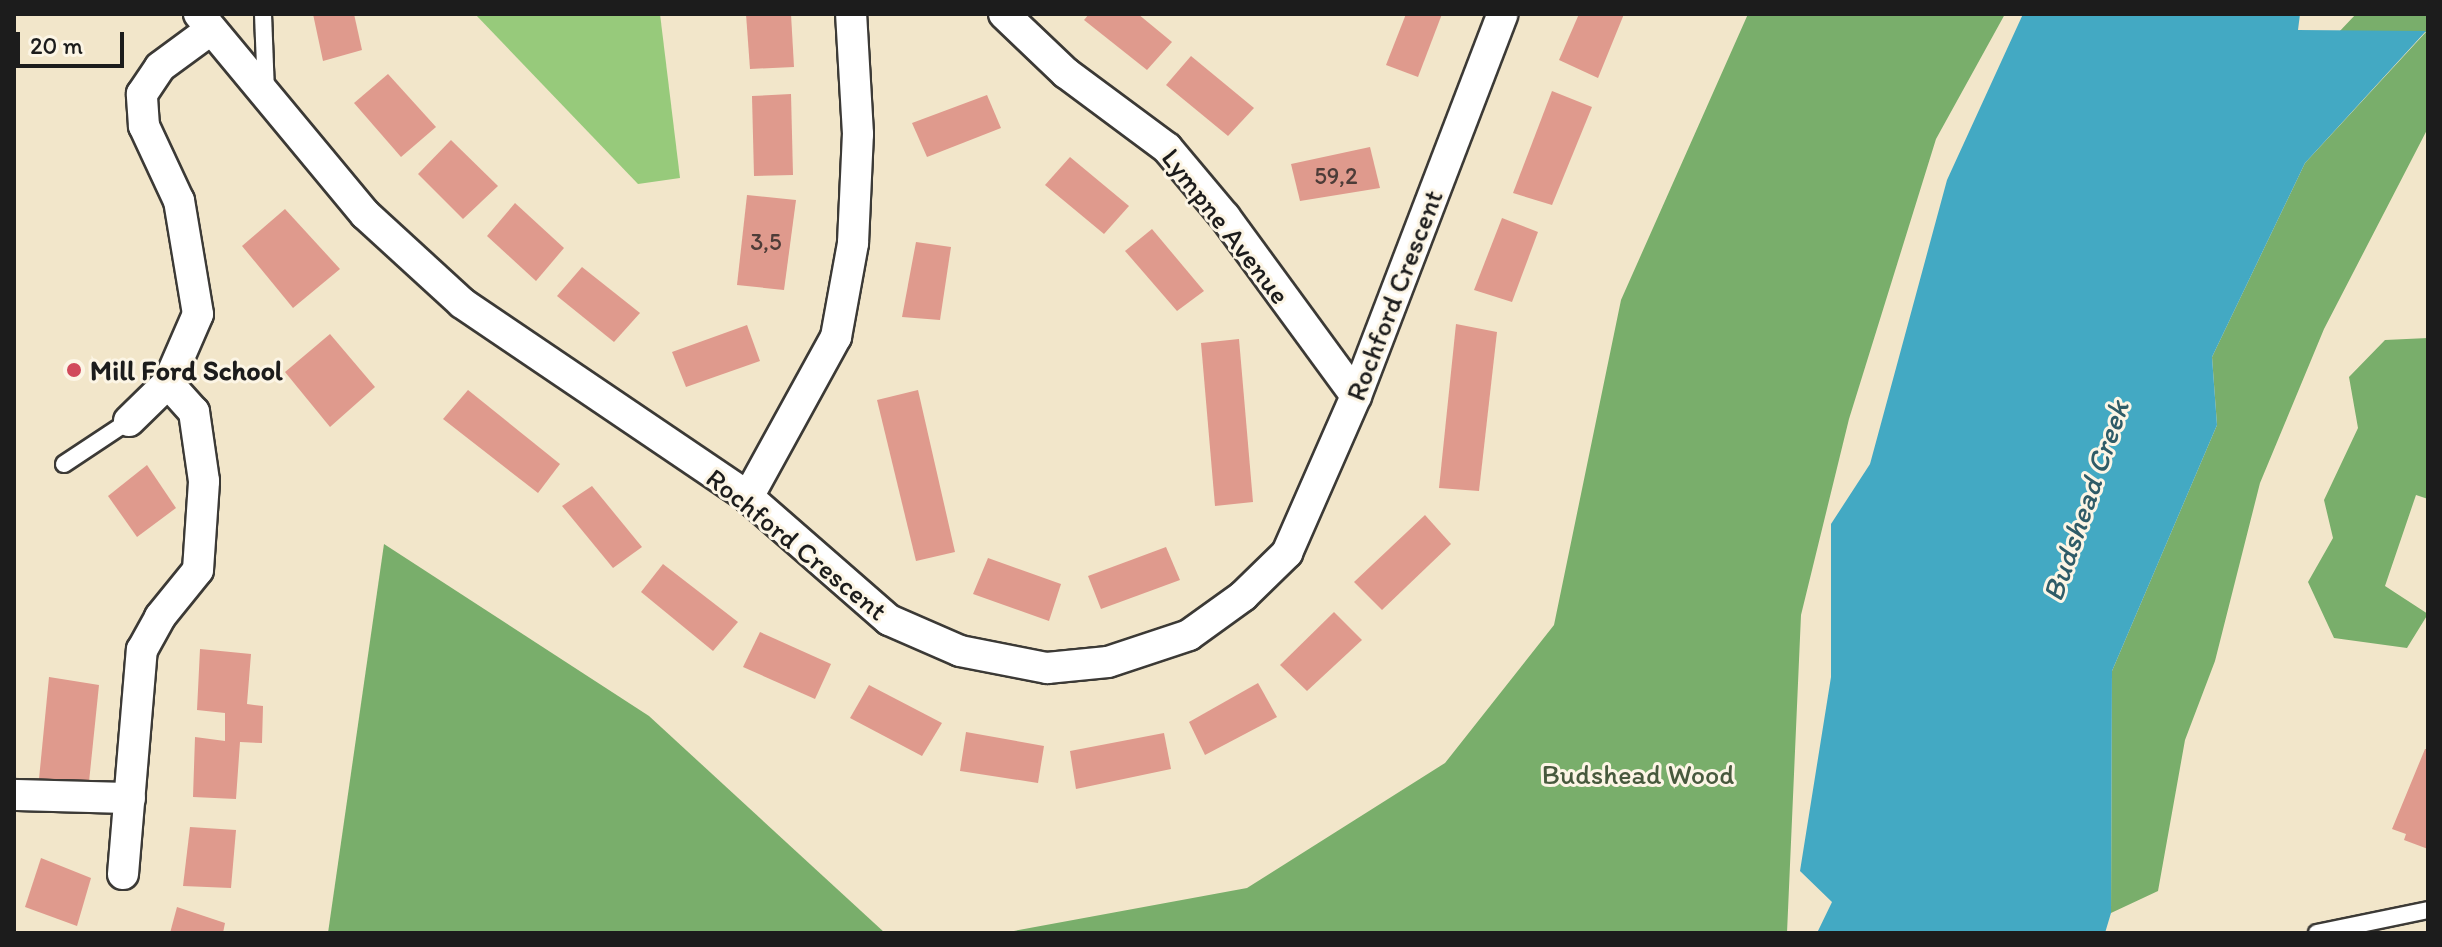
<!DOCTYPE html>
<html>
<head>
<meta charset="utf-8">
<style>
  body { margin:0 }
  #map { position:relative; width:2442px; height:947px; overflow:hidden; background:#f2e6ca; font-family:Itim,sans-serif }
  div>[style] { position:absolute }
  .green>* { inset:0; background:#97ca7b }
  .forest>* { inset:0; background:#79ae6b }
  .water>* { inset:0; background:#43a9c3 }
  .building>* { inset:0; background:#df9a8d }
  .roads { filter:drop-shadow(2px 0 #3c3a36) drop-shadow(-2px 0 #3c3a36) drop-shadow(0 2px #3c3a36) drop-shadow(0 -2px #3c3a36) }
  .service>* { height:16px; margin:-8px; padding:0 8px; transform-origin:8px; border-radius:8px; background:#fff }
  .minor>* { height:30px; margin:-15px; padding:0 15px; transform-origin:15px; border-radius:15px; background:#fff }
  .dots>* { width:22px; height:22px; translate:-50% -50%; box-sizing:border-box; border:4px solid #fcf5e5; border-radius:50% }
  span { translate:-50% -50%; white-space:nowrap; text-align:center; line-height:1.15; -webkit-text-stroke:6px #fcf5e5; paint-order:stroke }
  .number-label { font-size:24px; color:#4d3c38 }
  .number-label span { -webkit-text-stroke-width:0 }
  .street-label { font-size:28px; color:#1c1c1c }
  .poi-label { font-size:28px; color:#1c1c1c; font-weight:700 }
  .left { translate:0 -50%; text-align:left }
  .park-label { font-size:28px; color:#47593d }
  .water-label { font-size:30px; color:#2e5b67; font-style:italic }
  .frame { position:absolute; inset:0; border:16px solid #1c1c1c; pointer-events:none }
  .scale { position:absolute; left:16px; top:32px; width:108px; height:36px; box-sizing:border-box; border:4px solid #1c1c1c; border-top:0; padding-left:10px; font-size:24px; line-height:28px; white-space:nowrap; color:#1c1c1c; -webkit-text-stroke:6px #fcf5e5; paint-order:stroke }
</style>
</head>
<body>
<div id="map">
  <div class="green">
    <div style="clip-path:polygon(475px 14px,660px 14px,680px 178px,638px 184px)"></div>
  </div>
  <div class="forest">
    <div style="clip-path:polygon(1748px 14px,2005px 14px,1936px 139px,1849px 419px,1801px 615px,1787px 933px,1003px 933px,1247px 888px,1445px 763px,1554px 625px,1621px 300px)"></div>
    <div style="clip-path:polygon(2356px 14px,2428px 14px,2428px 128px,2324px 329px,2260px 483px,2215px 661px,2185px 740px,2158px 891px,2111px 913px,2112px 671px,2217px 425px,2212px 357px,2305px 163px,2426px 32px,2338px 33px)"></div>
    <div style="clip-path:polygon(2428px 338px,2428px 499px,2416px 495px,2385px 586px,2428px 614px,2407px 648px,2334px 638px,2308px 582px,2333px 538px,2324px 500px,2358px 428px,2349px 377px,2385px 340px)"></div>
    <div style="clip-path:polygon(384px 544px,649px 716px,885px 933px,328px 933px)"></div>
  </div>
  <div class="water">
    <div style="clip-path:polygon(2023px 14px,2300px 14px,2298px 30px,2426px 31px,2305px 163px,2212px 357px,2217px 425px,2112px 671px,2111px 913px,2105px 933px,1817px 933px,1832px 902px,1800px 871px,1831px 677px,1831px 524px,1870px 464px,1947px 180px)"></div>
  </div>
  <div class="building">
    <div style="clip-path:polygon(313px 14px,354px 14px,362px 50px,323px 61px)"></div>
    <div style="clip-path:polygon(746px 14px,791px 14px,794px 67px,750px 69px)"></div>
    <div style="clip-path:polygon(1089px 14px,1138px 14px,1172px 42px,1147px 70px,1084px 20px)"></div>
    <div style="clip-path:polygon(1406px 14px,1442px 14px,1418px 77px,1386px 65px)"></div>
    <div style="clip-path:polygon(1579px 14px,1624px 14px,1598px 78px,1559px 60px)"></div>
    <div style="clip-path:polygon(1191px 56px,1254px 108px,1228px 136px,1166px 85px)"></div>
    <div style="clip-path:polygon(388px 74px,436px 127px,401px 157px,354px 103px)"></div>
    <div style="clip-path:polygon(1552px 91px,1592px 107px,1552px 205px,1513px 193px)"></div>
    <div style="clip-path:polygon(791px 94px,793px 175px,754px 176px,752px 96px)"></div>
    <div style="clip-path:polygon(987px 95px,1001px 128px,927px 157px,912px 123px)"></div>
    <div style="clip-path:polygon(451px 140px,498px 186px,463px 219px,418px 174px)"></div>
    <div style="clip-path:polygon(1370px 147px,1380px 188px,1300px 201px,1291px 164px)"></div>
    <div style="clip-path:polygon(1070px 157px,1129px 206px,1104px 234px,1045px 185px)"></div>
    <div style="clip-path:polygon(747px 195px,796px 200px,784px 290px,737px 285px)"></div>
    <div style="clip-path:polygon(515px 203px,564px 248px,536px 281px,487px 236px)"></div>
    <div style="clip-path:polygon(285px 209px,340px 269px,293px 308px,242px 246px)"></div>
    <div style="clip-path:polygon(1502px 218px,1538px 232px,1512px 302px,1474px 290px)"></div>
    <div style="clip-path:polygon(1152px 229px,1204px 291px,1177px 311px,1125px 251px)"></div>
    <div style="clip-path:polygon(916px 242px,951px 247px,940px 320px,902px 317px)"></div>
    <div style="clip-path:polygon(582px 267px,640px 313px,614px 342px,557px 296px)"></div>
    <div style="clip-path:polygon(1456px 324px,1497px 332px,1479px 491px,1439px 488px)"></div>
    <div style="clip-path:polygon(747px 325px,760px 361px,686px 387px,672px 352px)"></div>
    <div style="clip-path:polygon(330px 334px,375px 387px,330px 427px,285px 372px)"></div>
    <div style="clip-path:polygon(1239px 339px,1253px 502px,1215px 506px,1201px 343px)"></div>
    <div style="clip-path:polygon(468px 390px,560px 464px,538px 493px,443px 419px)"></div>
    <div style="clip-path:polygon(918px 390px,955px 552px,916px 561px,877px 400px)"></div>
    <div style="clip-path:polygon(147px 465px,176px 508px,137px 537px,108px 496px)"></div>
    <div style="clip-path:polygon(592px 486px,642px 547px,613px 568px,562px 506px)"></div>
    <div style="clip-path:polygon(1425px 515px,1451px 544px,1382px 610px,1354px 582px)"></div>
    <div style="clip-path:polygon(1166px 547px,1180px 580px,1101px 609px,1088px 576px)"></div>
    <div style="clip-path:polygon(988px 558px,1061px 584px,1049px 621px,973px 594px)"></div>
    <div style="clip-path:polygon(663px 564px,738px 622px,713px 651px,641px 592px)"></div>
    <div style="clip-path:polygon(1334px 612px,1362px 640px,1307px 691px,1280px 665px)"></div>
    <div style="clip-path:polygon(760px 632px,831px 664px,815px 699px,743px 667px)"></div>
    <div style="clip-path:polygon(200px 649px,251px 654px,247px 704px,263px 706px,262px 743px,240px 742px,236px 799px,193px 797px,195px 737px,225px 741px,225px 713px,197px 710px)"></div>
    <div style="clip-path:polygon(49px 677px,99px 685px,89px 782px,39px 779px)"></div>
    <div style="clip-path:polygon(1258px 683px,1277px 717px,1205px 755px,1189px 722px)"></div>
    <div style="clip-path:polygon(869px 685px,942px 723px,922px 756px,850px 718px)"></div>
    <div style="clip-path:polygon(966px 732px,1044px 746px,1038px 783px,960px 771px)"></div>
    <div style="clip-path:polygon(1164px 733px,1171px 769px,1076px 789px,1070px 751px)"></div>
    <div style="clip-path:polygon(2425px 749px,2428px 749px,2428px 849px,2404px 840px,2406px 834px,2392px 829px)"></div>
    <div style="clip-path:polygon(190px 827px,236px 830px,231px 888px,183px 886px)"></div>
    <div style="clip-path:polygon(41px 858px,91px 878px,77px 926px,25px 907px)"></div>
    <div style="clip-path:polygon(177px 907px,225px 923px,223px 933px,170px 933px)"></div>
  </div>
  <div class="roads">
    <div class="service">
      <div style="left:263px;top:14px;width:78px;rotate:87.8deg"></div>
      <div style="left:64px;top:464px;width:78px;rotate:-33.5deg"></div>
      <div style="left:2317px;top:933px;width:113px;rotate:-11.7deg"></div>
    </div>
    <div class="minor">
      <div style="left:199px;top:14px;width:260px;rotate:50.3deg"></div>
      <div style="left:365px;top:214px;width:132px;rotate:42.5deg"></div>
      <div style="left:462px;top:303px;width:346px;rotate:34.1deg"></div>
      <div style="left:748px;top:497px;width:187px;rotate:41.1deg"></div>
      <div style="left:889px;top:620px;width:77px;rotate:23.6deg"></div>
      <div style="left:960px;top:651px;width:89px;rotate:11.1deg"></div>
      <div style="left:1047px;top:668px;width:61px;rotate:-5.6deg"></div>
      <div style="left:1108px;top:662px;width:85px;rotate:-18.4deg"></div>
      <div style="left:1189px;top:635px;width:67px;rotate:-35.8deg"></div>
      <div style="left:1243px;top:596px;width:62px;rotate:-44.3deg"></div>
      <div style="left:1287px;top:553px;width:171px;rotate:-66.3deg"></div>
      <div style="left:1356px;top:396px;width:409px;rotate:-69deg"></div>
      <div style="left:1004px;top:14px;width:86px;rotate:43.6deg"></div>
      <div style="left:1066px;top:73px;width:126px;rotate:36.6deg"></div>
      <div style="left:1167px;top:148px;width:90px;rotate:50deg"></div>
      <div style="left:1225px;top:217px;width:222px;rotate:53.8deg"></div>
      <div style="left:129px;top:421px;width:54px;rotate:-44.3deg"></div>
      <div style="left:168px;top:383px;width:75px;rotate:-66.5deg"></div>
      <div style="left:198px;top:314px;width:115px;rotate:-99.5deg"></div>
      <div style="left:179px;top:201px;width:83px;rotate:-115deg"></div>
      <div style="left:144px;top:126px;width:32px;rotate:-94deg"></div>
      <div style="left:142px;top:94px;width:32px;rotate:-56deg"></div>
      <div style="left:160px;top:67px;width:61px;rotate:-36.3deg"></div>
      <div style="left:748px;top:497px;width:183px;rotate:-61.2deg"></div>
      <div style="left:836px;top:337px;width:96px;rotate:-79.7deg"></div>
      <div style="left:853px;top:243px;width:109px;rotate:-87.4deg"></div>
      <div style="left:858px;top:134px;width:120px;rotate:-93.3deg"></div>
      <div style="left:14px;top:795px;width:116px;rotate:1.5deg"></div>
      <div style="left:123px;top:874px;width:225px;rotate:-85.2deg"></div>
      <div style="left:142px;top:650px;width:38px;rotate:-61deg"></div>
      <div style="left:160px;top:617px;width:60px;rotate:-51deg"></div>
      <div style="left:198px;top:570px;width:89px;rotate:-86.1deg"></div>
      <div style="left:204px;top:481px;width:70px;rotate:-98.2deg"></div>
      <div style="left:194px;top:412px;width:39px;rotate:-132deg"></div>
    </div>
  </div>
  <div class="dots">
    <div style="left:74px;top:370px;background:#d1495b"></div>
  </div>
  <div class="number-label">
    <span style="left:1336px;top:176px">59,2</span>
    <span style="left:766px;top:242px">3,5</span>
  </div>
  <div class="street-label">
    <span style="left:1226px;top:226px;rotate:52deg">Lympne Avenue</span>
    <span style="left:1394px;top:295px;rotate:-69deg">Rochford Crescent</span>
    <span style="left:797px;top:544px;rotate:39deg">Rochford Crescent</span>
  </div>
  <div class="poi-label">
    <span class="left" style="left:90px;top:370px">Mill Ford School</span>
  </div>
  <div class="park-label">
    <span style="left:1638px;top:774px">Budshead Wood</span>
  </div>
  <div class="water-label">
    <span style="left:2086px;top:501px;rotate:-71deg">Budshead Creek</span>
  </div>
  <div class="frame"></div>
  <div class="scale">20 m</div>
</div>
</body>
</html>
